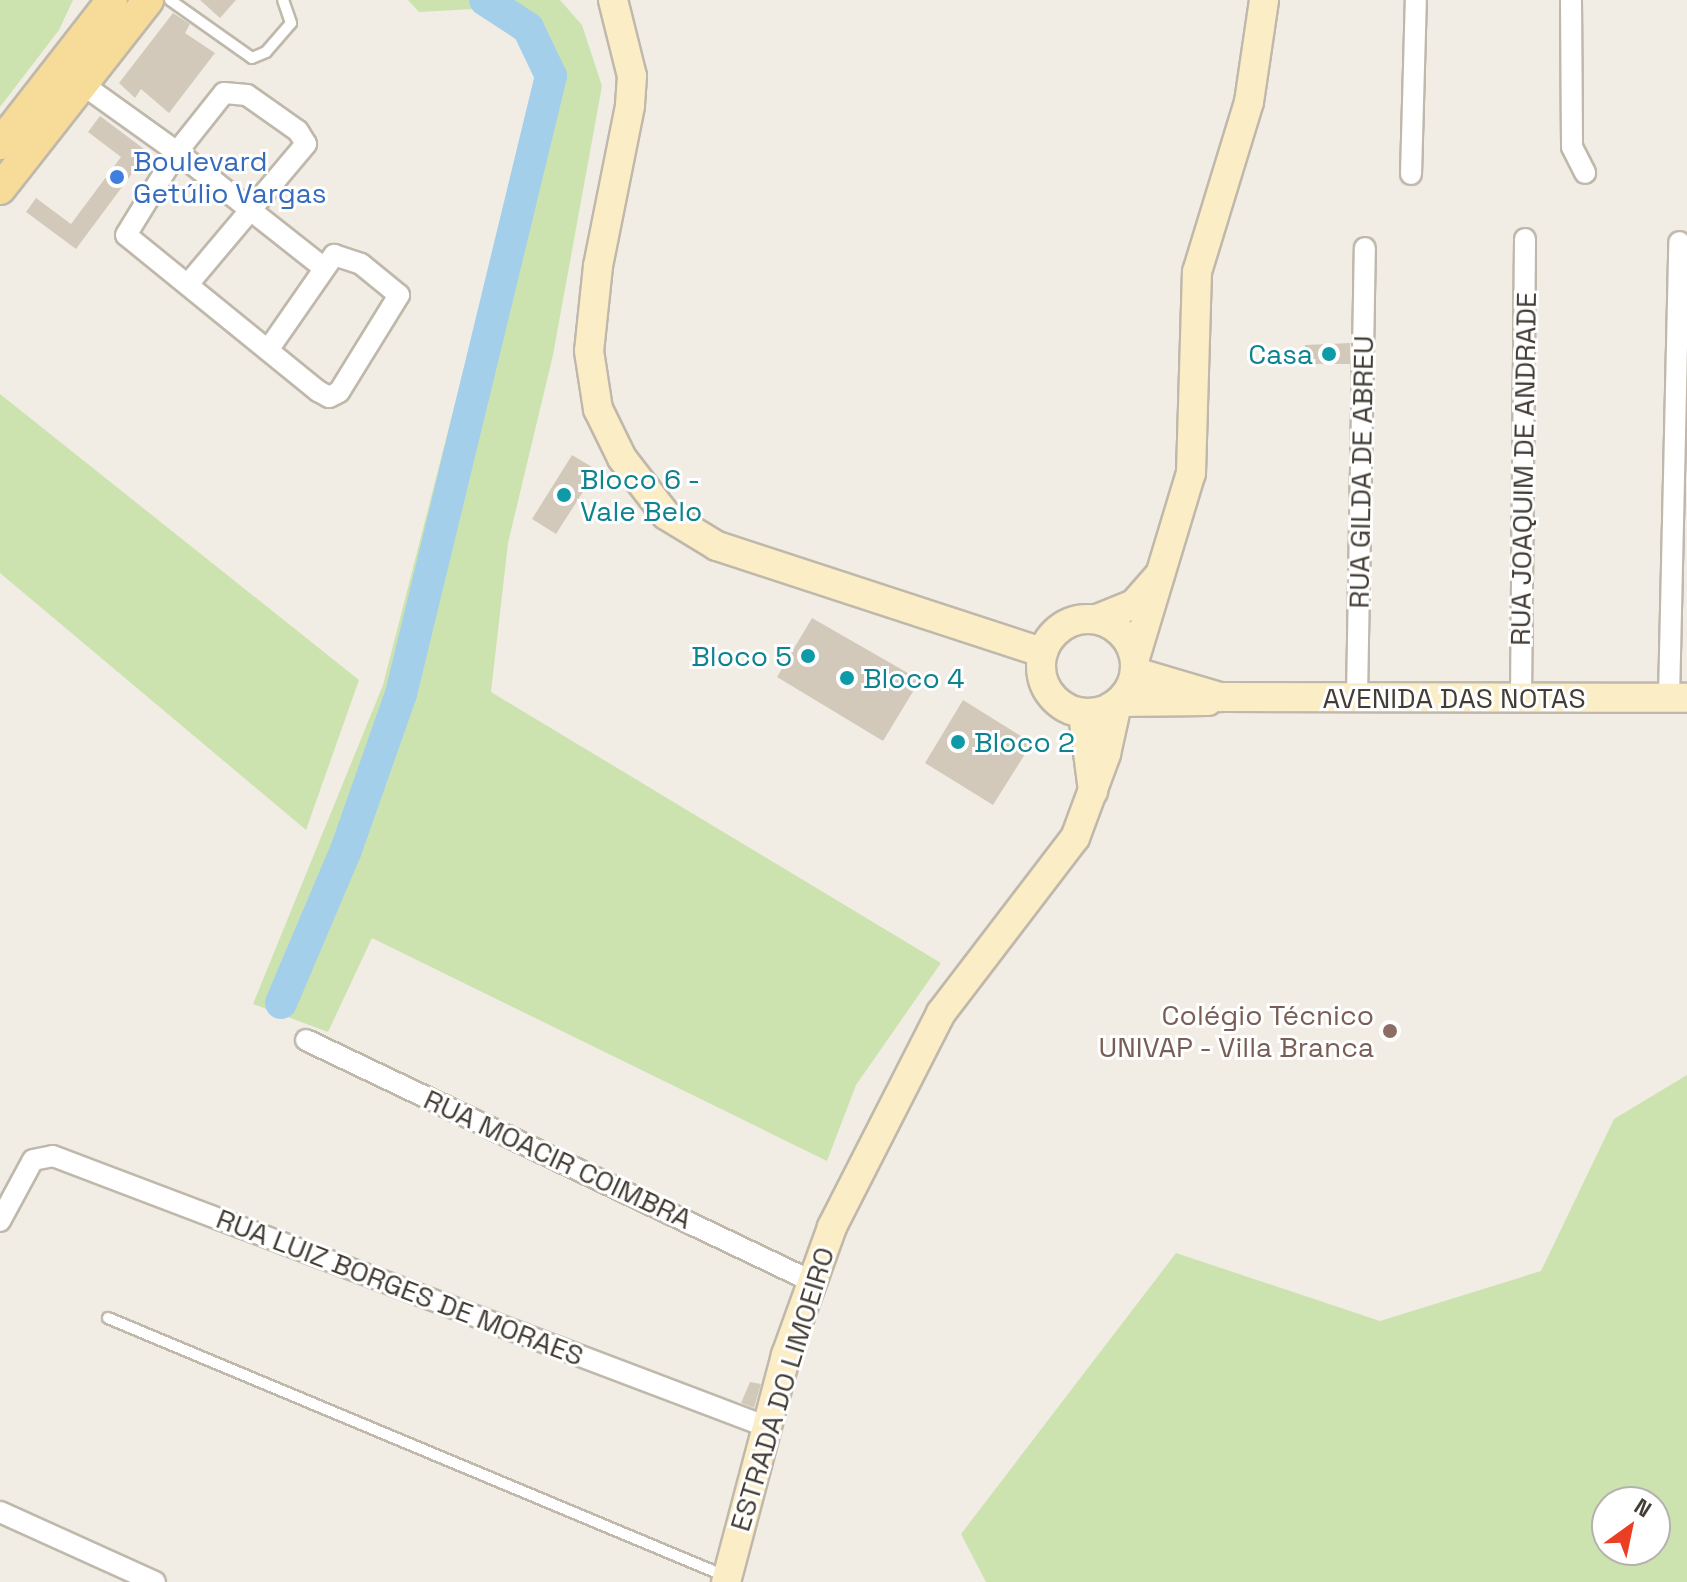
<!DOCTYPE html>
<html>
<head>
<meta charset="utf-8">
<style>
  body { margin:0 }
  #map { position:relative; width:1687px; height:1582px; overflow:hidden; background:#f1ede5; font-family:"Space Grotesk",sans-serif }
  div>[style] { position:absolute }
  .green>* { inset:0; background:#cce3b0 }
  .river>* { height:32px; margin:-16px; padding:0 16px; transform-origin:16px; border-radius:16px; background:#a4cfeb }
  .building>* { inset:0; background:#d2c9bb }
  .roads { filter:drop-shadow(2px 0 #bfb8ab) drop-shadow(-2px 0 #bfb8ab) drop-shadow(0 2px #bfb8ab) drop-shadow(0 -2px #bfb8ab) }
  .service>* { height:10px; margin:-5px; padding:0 5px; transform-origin:5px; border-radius:5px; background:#fff }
  .minor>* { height:20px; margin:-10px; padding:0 10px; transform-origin:10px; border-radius:10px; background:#fff }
  .secondary>* { height:28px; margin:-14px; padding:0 14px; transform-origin:14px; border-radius:14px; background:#fbedc5 }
  .secondary>.ring { margin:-14px; padding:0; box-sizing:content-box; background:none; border:28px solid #fbedc5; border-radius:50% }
  .primary>* { height:30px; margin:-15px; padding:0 15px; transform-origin:15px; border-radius:15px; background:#f7db98 }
  .dots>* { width:22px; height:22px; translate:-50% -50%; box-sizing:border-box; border:4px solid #fff; border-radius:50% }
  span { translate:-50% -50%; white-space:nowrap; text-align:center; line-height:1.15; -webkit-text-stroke:6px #fff; paint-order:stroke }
  .shop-label { font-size:28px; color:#366cbe }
  .left { translate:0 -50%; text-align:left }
  .culture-label { font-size:28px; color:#0d838f }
  .right { translate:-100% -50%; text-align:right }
  .street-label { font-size:28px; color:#433d35 }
  .education-label { font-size:28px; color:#785e54 }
  .north { position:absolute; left:1591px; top:1486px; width:80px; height:80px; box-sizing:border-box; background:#fff; border:2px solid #b4b1ae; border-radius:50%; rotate:33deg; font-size:22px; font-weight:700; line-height:32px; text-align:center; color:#433d35 }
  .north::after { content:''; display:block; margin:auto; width:28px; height:36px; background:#eb3e22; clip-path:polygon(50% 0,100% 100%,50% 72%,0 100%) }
</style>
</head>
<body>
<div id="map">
  <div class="green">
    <div style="clip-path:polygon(0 0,73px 0,59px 30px,0 107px)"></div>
    <div style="clip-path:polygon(408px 0,560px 0,582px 25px,602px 86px,553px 355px,508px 543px,491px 692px,941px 963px,856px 1085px,827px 1161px,372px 938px,328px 1032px,253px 1004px,383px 685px,544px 56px,545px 27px,512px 7px,419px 12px)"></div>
    <div style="clip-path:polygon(0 394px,359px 680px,306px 830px,0 573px)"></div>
    <div style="clip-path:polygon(evenodd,1687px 1075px,1687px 1582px,986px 1582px,961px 1534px,1176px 1253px,1380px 1321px,1541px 1271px,1614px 1119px,1687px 1075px,1607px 1502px,1655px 1502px,1655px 1550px,1607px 1550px,1607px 1502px)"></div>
  </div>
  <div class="river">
    <div style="left:281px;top:1003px;width:166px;rotate:-67deg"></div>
    <div style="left:346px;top:850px;width:165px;rotate:-70.6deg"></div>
    <div style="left:401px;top:694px;width:636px;rotate:-76.36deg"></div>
    <div style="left:551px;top:76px;width:53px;rotate:-115.6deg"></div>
    <div style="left:528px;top:28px;width:51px;rotate:-146.9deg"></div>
  </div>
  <div class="building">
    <div style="clip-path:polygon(200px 0,236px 0,220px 18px)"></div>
    <div style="clip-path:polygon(173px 13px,190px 24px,185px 33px,215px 53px,169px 113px,141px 89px,135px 98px,119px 83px)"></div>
    <div style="clip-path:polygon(100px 116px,148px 152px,76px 249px,26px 212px,36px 198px,71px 224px,121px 157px,88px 132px)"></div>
    <div style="clip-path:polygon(1350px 343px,1350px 364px,1307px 364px,1305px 345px)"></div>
    <div style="clip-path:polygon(572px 455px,597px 470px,556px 534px,532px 519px)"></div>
    <div style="clip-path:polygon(812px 618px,920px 680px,883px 741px,777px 677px)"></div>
    <div style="clip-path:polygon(963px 700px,1032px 743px,993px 805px,925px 763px)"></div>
    <div style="clip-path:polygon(750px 1382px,761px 1384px,754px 1408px,741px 1403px)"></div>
  </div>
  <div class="roads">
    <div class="service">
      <div style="left:170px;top:0;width:100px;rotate:35.3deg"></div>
      <div style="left:252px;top:58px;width:15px;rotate:-23deg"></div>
      <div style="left:266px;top:52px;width:38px;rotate:-49deg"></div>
      <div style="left:291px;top:23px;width:24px;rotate:-109deg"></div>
      <div style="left:108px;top:1318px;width:669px;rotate:22.69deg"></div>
    </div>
    <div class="minor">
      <div style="left:1571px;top:0;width:147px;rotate:89.6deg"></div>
      <div style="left:1572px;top:147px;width:29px;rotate:63deg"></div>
      <div style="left:82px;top:84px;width:117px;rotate:35.6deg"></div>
      <div style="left:177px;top:152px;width:75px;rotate:-51.5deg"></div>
      <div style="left:224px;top:93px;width:23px;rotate:5deg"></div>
      <div style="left:247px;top:95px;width:62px;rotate:35.2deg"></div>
      <div style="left:298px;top:131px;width:15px;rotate:58deg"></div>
      <div style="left:306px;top:144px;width:183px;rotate:130.1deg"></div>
      <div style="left:1411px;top:174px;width:174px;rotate:-88.4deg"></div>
      <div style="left:268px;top:350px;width:116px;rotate:-55.2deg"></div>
      <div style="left:334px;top:255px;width:28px;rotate:18deg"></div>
      <div style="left:361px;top:264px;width:49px;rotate:39.2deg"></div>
      <div style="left:399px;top:295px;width:114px;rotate:121.7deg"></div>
      <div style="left:339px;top:392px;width:11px;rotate:153deg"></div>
      <div style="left:329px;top:397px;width:13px;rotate:-151deg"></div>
      <div style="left:318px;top:391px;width:247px;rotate:-140.9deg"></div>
      <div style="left:126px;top:235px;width:97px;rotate:-58.4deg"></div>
      <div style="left:177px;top:152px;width:187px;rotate:38.3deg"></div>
      <div style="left:1357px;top:697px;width:449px;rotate:-89deg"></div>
      <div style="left:1669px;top:698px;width:456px;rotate:-88.7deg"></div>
      <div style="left:1521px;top:699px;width:460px;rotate:-89.5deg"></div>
      <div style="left:306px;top:1040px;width:557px;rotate:25.51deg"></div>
      <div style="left:0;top:1221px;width:69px;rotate:-61.6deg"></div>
      <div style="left:33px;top:1160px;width:20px;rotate:-11deg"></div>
      <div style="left:53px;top:1156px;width:761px;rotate:20.77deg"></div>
      <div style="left:0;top:1512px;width:170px;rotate:24.3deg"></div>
    </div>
    <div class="secondary">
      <div style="left:613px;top:0;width:78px;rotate:76deg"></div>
      <div style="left:632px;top:76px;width:30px;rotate:94deg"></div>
      <div style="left:630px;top:106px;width:163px;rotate:101.3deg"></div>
      <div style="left:598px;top:266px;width:85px;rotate:96deg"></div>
      <div style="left:589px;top:351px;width:59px;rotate:81.2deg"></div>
      <div style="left:598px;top:409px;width:55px;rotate:63.9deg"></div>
      <div style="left:622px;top:458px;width:72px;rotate:52.3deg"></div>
      <div style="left:666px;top:515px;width:60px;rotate:31.3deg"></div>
      <div style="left:717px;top:546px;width:342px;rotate:18.1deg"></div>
      <div class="ring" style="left:1041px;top:619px;width:66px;height:66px"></div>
      <div style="left:1097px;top:619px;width:40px;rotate:-22deg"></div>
      <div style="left:1134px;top:604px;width:40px;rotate:-49deg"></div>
      <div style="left:1135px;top:658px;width:193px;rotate:-73.2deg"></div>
      <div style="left:1191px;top:473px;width:201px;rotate:-88.3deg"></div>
      <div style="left:1197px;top:272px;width:178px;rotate:-73deg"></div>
      <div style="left:1249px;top:102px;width:103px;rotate:-81.6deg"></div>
      <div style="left:1135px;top:672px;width:89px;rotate:16.4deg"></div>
      <div style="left:1220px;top:697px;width:467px;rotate:0.1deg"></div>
      <div style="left:1120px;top:702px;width:88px;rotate:-0.7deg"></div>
      <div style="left:1083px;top:714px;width:78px;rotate:82.6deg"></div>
      <div style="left:726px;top:1582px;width:235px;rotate:-75.2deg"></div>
      <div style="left:786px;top:1355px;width:136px;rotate:-70.2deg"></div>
      <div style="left:832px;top:1227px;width:240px;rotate:-63deg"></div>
      <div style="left:941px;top:1013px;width:220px;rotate:-52.6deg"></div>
      <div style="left:1075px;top:838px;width:90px;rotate:-69.7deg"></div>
      <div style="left:1106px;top:754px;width:51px;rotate:-77.6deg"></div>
    </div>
    <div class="primary">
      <div style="left:0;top:144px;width:182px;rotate:-52.1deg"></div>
      <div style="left:0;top:189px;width:240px;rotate:-51.9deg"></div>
    </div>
  </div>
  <div class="dots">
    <div style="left:117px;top:177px;background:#3f7fe0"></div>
    <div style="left:1329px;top:354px;background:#0f9aa8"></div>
    <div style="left:564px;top:495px;background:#0f9aa8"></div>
    <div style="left:808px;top:656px;background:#0f9aa8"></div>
    <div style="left:847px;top:678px;background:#0f9aa8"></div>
    <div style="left:958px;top:742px;background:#0f9aa8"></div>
    <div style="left:1390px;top:1031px;background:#8d6e63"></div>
  </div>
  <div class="shop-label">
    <span class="left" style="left:133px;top:177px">Boulevard<br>Getúlio Vargas</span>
  </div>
  <div class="culture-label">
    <span class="right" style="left:1313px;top:354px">Casa</span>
    <span class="left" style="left:580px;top:495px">Bloco 6 -<br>Vale Belo</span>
    <span class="right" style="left:792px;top:656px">Bloco 5</span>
    <span class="left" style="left:863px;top:678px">Bloco 4</span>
    <span class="left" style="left:974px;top:742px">Bloco 2</span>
  </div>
  <div class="street-label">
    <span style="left:1523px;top:469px;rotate:-89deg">RUA JOAQUIM DE ANDRADE</span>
    <span style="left:1361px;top:472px;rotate:-89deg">RUA GILDA DE ABREU</span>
    <span style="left:1454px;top:698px">AVENIDA DAS NOTAS</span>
    <span style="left:558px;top:1159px;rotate:25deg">RUA MOACIR COIMBRA</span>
    <span style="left:400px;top:1287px;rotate:21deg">RUA LUIZ BORGES DE MORAES</span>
    <span style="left:782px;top:1389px;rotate:-73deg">ESTRADA DO LIMOEIRO</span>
  </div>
  <div class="education-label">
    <span class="right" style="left:1374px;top:1031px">Colégio Técnico<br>UNIVAP - Villa Branca</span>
  </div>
  <div class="north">N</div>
</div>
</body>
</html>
